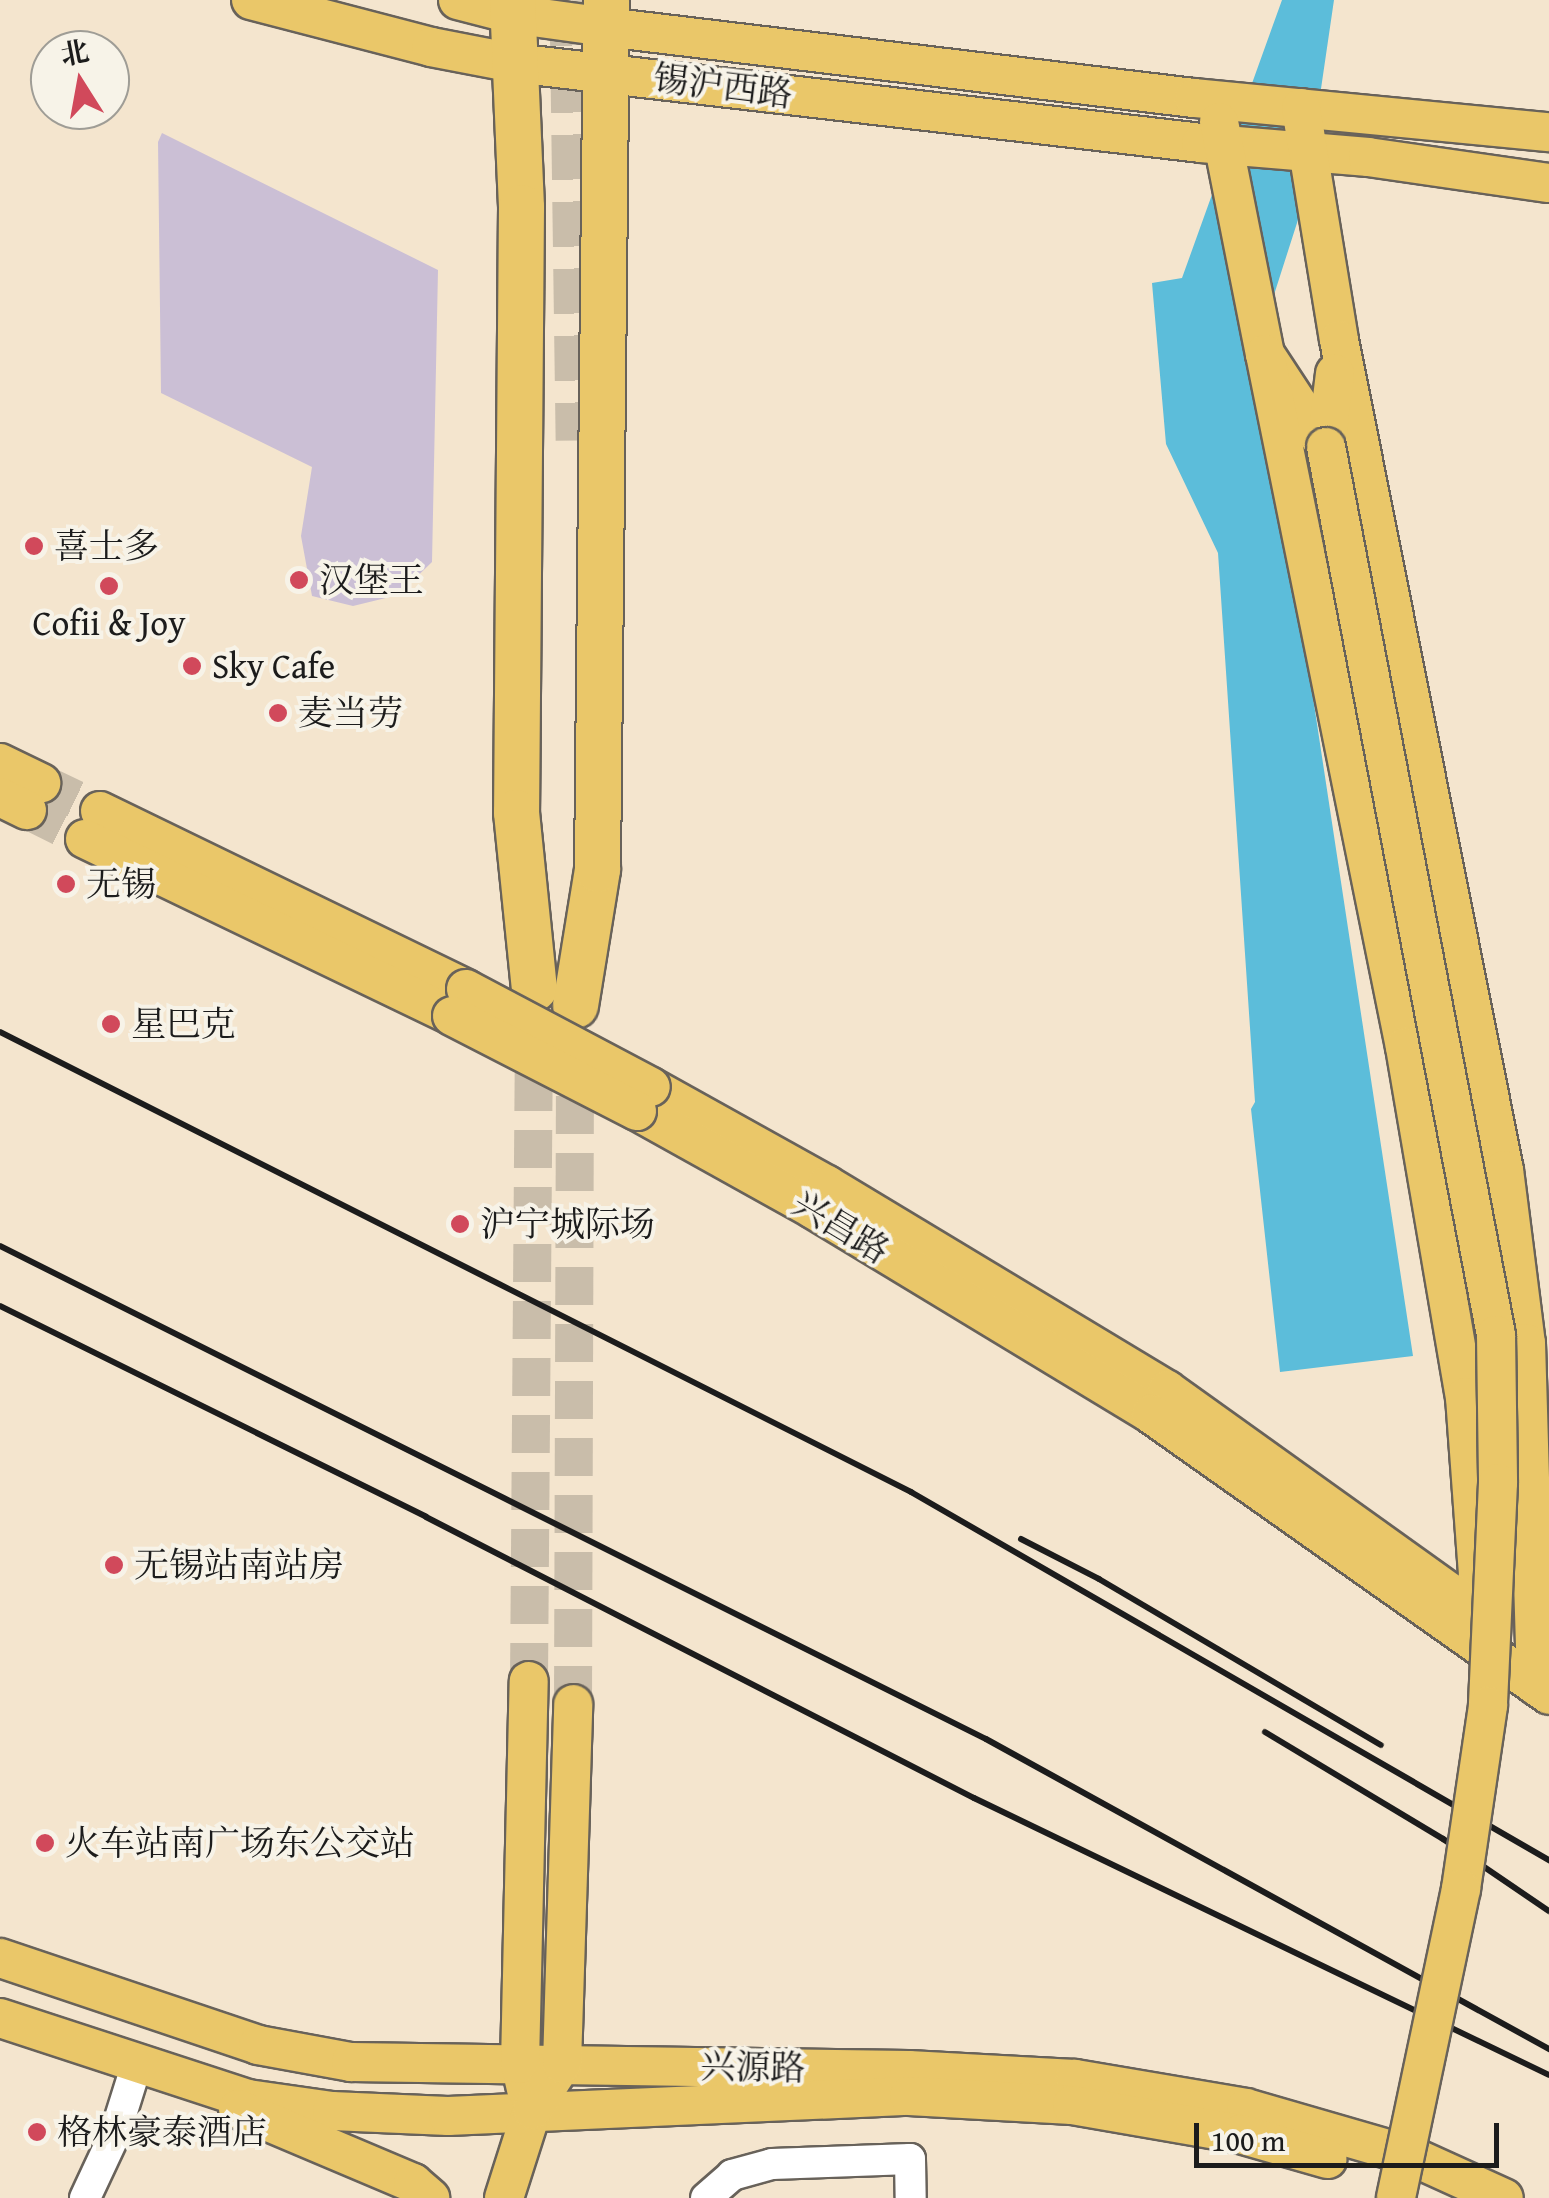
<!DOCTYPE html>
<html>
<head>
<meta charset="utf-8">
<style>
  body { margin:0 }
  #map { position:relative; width:1549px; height:2198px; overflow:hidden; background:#f4e5ce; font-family:"Gentium Book Plus","Noto Serif SC",serif }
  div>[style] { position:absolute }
  .industrial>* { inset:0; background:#cbbfd5 }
  .water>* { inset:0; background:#5cbdda }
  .major-tunnel>* { height:38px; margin-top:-19px; transform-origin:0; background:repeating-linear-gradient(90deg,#c9bdaa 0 38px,transparent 0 57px) }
  .highway-tunnel>* { height:45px; margin-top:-22.5px; transform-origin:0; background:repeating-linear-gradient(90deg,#c9bdaa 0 45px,transparent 0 67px) }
  .roads { filter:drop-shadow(2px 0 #68625a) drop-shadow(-2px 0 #68625a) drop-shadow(0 2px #68625a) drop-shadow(0 -2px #68625a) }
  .minor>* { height:30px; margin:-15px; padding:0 15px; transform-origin:15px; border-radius:15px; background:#fff }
  .major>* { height:38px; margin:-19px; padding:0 19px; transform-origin:19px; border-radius:19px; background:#eac769 }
  .highway>* { height:45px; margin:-22.5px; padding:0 22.5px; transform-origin:22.5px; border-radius:22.5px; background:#eac769 }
  .rail>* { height:6px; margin:-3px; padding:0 3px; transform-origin:3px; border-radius:3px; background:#1c1c1c }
  .bridges { filter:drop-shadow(2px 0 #68625a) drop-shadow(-2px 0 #68625a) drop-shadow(0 2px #68625a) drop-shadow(0 -2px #68625a) }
  .major-bridge>* { height:38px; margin:-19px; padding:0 19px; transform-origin:19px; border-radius:19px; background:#eac769 }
  .dots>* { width:28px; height:28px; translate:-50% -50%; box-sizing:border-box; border:5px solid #f7f3e8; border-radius:50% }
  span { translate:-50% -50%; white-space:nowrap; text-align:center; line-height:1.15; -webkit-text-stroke:8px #f7f3e8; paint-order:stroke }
  .street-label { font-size:35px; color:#1c1c1c }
  .poi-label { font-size:35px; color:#1c1c1c }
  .left { translate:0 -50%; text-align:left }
  .north { position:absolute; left:30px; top:30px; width:100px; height:100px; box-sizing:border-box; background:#f7f3e8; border:2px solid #9f9d96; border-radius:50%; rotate:349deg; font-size:28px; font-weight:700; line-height:40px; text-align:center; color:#1c1c1c }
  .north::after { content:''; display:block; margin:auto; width:35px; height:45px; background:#d1495b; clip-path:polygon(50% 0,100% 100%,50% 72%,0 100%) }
  .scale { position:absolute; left:1194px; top:2123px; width:305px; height:45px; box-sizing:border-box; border:5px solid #1c1c1c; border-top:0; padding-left:12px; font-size:30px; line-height:35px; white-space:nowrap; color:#1c1c1c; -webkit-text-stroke:8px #f7f3e8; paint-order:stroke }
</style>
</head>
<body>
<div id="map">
  <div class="industrial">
    <div style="clip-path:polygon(162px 133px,438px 270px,432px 562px,398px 595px,353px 606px,312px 596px,301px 536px,312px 467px,161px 393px,158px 142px)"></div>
  </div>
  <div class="water">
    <div style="clip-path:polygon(1282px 0,1334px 0,1305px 198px,1255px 354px,1312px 691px,1413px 1356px,1280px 1372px,1251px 1109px,1255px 1102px,1218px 553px,1166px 444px,1152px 283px,1182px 278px)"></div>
  </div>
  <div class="major-tunnel">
    <div style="left:41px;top:783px;width:65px;rotate:25.4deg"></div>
    <div style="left:27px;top:810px;width:65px;rotate:26.6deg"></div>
    <div style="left:529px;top:1681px;width:651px;rotate:-89.56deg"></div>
    <div style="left:573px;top:1704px;width:653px;rotate:-89.82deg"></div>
  </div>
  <div class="highway-tunnel">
    <div style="left:572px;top:0;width:440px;rotate:89.2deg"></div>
  </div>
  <div class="roads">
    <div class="minor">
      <div style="left:85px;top:2198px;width:71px;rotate:-64.9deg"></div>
      <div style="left:115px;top:2134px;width:73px;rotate:-72.6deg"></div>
      <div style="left:706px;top:2198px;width:35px;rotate:-41deg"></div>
      <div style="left:732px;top:2175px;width:41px;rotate:-15.4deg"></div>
      <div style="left:772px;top:2164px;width:138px;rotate:-2.1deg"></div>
      <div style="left:910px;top:2159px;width:39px;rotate:89deg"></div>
    </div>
    <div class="major">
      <div style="left:251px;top:0;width:186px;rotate:14.6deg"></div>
      <div style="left:431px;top:47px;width:85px;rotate:10.9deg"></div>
      <div style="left:514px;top:63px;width:692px;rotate:6.64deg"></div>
      <div style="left:1201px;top:143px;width:168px;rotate:4.8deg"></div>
      <div style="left:1368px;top:157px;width:183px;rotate:8.2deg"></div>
      <div style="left:458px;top:0;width:56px;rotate:14.5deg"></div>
      <div style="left:512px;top:14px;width:95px;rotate:7.9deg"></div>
      <div style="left:606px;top:27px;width:592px;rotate:6.89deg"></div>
      <div style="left:1194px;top:98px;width:357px;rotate:5.5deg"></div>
      <div style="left:1301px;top:108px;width:235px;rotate:80.7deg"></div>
      <div style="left:1339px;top:340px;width:846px;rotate:78.76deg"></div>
      <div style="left:1504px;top:1170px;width:174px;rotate:82.8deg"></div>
      <div style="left:1526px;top:1343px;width:343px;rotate:88.3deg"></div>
      <div style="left:1219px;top:122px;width:237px;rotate:78.8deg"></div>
      <div style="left:1265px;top:354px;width:111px;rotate:56.7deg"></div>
      <div style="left:1326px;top:447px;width:74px;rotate:-83deg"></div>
      <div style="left:1265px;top:354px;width:707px;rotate:78.58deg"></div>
      <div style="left:1405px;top:1047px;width:355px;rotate:80.3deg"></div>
      <div style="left:1465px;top:1397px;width:177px;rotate:85.8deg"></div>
      <div style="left:1478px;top:1574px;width:28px;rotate:96deg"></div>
      <div style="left:0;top:763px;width:46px;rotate:26deg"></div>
      <div style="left:0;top:797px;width:30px;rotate:26deg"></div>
      <div style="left:100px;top:811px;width:407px;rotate:25.9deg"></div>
      <div style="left:85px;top:839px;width:407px;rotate:25.7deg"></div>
      <div style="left:651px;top:1087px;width:201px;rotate:29.1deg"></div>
      <div style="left:827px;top:1185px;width:397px;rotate:31.1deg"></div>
      <div style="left:1167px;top:1390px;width:397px;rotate:35.6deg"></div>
      <div style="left:637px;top:1111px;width:201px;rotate:29.1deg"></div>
      <div style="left:813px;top:1209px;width:395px;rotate:31.2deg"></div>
      <div style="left:1151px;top:1414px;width:487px;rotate:35.2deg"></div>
      <div style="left:0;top:1958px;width:272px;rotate:18.6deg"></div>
      <div style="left:258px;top:2045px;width:95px;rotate:10.4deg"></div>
      <div style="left:351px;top:2062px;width:558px;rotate:0.82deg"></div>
      <div style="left:909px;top:2070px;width:166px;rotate:3.1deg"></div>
      <div style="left:1075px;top:2079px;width:173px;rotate:9.6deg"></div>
      <div style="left:1246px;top:2108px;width:170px;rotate:16.1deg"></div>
      <div style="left:1409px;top:2155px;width:104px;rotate:24.4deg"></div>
      <div style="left:0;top:2018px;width:261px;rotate:18.1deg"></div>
      <div style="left:248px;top:2099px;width:85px;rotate:8.1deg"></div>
      <div style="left:332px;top:2111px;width:116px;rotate:2.5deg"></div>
      <div style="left:448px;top:2116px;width:461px;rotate:-2.5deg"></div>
      <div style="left:909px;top:2096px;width:163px;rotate:3.2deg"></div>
      <div style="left:1072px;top:2105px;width:170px;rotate:9.8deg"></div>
      <div style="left:1240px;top:2134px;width:91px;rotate:16deg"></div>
      <div style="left:526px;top:2089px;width:26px;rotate:-103deg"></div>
      <div style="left:520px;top:2064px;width:383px;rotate:-88.7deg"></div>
      <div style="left:238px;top:2109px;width:190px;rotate:22.9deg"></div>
      <div style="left:413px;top:2183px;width:23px;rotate:41deg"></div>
      <div style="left:504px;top:2198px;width:92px;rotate:-72.3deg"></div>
      <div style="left:532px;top:2110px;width:55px;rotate:-56.9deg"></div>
      <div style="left:562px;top:2064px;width:360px;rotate:-88.2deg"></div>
    </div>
    <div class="highway">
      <div style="left:512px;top:0;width:207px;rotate:87.5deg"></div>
      <div style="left:521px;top:207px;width:605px;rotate:90.47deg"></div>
      <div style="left:516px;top:812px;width:177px;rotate:84.2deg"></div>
      <div style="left:575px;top:1005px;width:138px;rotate:-80.8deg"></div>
      <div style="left:597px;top:869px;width:869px;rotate:-89.41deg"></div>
    </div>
  </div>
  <div class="rail">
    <div style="left:0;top:1032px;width:1021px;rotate:26.79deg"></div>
    <div style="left:911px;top:1492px;width:737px;rotate:29.98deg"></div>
    <div style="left:0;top:1246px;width:1102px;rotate:26.57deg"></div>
    <div style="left:986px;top:1739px;width:643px;rotate:28.84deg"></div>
    <div style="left:0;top:1306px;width:475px;rotate:26.3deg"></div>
    <div style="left:426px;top:1517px;width:616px;rotate:27.15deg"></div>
    <div style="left:974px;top:1798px;width:638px;rotate:25.72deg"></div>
    <div style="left:1021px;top:1539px;width:88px;rotate:27.1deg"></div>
    <div style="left:1099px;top:1579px;width:327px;rotate:30.5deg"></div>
    <div style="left:1265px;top:1732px;width:208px;rotate:31deg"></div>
    <div style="left:1443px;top:1839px;width:128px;rotate:34.2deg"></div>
  </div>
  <div class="bridges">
    <div class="major-bridge">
      <div style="left:1326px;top:447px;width:904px;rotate:79.16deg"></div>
      <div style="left:1496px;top:1335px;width:148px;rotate:89.2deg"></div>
      <div style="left:1498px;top:1483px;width:223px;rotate:92.6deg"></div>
      <div style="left:1488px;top:1706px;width:185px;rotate:98.4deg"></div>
      <div style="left:1461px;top:1889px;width:316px;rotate:101.9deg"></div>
      <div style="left:466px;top:989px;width:209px;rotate:27.9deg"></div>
      <div style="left:452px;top:1016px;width:208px;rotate:27.2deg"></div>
    </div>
  </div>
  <div class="dots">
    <div style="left:34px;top:546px;background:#d1495b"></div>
    <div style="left:299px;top:580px;background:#d1495b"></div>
    <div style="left:109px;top:586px;background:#d1495b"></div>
    <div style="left:192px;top:666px;background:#d1495b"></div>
    <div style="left:278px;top:713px;background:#d1495b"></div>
    <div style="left:66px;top:884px;background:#d1495b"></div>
    <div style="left:111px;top:1024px;background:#d1495b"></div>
    <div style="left:460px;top:1224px;background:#d1495b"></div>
    <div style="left:114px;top:1565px;background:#d1495b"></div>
    <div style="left:45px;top:1843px;background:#d1495b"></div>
    <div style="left:37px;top:2132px;background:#d1495b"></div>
  </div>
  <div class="street-label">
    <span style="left:723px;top:86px;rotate:7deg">锡沪西路</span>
    <span style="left:841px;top:1227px;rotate:31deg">兴昌路</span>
    <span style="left:753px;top:2067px;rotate:1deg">兴源路</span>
  </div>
  <div class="poi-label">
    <span class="left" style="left:54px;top:546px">喜士多</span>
    <span class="left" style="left:319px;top:580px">汉堡王</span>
    <span style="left:109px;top:623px">Cofii &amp; Joy</span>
    <span class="left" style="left:212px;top:666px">Sky Cafe</span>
    <span class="left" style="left:298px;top:713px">麦当劳</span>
    <span class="left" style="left:86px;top:884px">无锡</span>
    <span class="left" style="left:131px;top:1024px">星巴克</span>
    <span class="left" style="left:480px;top:1224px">沪宁城际场</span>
    <span class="left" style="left:134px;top:1565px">无锡站南站房</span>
    <span class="left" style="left:65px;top:1843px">火车站南广场东公交站</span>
    <span class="left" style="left:57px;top:2132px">格林豪泰酒店</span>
  </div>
  <div class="north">北</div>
  <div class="scale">100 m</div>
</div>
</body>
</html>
